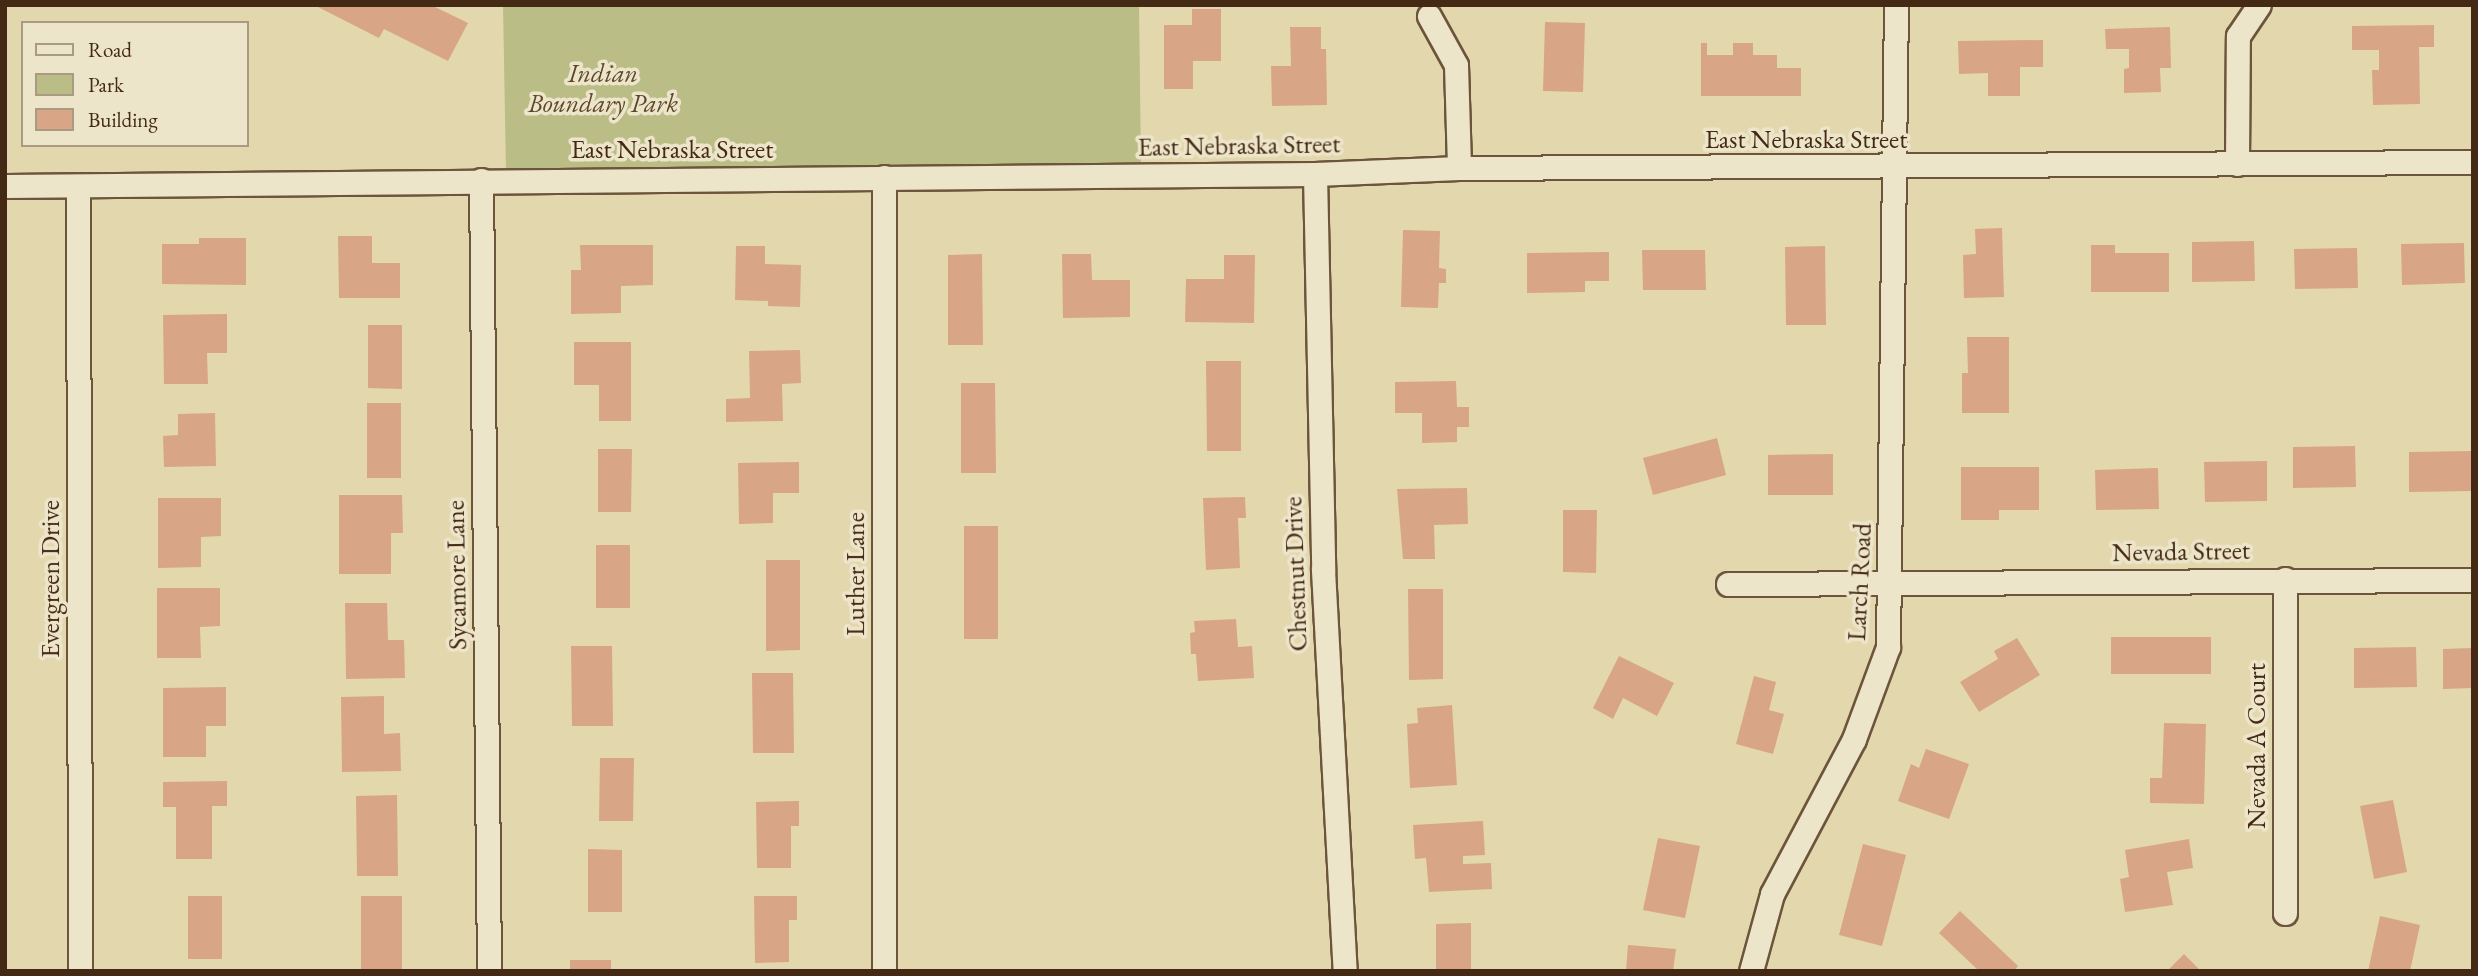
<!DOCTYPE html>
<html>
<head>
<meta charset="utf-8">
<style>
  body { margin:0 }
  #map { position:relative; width:2478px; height:976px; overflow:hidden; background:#e3d7ae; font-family:"EB Garamond",serif }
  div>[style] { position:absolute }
  .green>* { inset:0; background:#babd86 }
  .building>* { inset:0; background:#d9a587 }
  .roads { filter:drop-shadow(2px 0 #6c553a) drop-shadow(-2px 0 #6c553a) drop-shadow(0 2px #6c553a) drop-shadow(0 -2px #6c553a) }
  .minor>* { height:23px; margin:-11.5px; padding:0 11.5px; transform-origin:11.5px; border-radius:11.5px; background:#ede5ca }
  span { translate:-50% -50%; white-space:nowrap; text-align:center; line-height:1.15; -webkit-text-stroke:7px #ede5ca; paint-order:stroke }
  .park-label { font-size:26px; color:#5c472b; font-style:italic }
  .street-label { font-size:26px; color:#442a14 }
  .frame { position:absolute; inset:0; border:7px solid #442a14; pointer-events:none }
  .legend { position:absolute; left:21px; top:21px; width:228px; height:126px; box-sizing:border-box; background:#ede5ca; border:2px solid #a99a81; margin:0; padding:9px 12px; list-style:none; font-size:21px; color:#442a14 }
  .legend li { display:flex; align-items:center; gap:14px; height:35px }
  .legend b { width:35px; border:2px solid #a99a81 }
</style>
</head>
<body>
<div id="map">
  <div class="green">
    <div style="clip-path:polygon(503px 5px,1139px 5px,1141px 168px,506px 173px)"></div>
  </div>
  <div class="building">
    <div style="clip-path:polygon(314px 5px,431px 5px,468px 23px,448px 61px,384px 29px,379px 38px)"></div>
    <div style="clip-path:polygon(1192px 9px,1221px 9px,1221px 61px,1193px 61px,1193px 89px,1164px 89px,1164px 25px,1192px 25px)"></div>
    <div style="clip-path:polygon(1545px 22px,1585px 23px,1583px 92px,1543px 91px)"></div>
    <div style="clip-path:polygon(2434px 25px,2434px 47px,2419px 47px,2420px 104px,2373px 105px,2372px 70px,2379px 70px,2379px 50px,2352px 50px,2352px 26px)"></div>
    <div style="clip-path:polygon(1290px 27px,1321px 27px,1321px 49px,1326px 49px,1327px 105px,1272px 106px,1271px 66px,1291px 66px)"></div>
    <div style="clip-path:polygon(2170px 27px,2171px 68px,2160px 68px,2161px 92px,2124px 93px,2124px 69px,2129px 68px,2129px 49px,2106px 49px,2105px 29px)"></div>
    <div style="clip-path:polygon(2043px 40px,2043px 67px,2020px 67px,2020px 96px,1988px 96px,1988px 73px,1959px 74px,1958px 41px)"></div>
    <div style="clip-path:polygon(1701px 43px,1707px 43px,1707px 55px,1733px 55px,1733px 43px,1753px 43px,1753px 55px,1777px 55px,1777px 68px,1801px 68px,1801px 96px,1701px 96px)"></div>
    <div style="clip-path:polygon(2002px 228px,2004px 297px,1964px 298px,1963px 255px,1976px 254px,1975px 229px)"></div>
    <div style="clip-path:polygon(1403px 230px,1440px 231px,1439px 268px,1446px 269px,1446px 283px,1439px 283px,1438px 308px,1401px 307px)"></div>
    <div style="clip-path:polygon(338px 236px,372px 236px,372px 263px,400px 263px,400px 298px,339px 298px)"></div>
    <div style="clip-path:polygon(199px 238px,246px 238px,246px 285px,162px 284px,162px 244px,199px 244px)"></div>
    <div style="clip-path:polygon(2254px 241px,2255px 281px,2192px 282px,2192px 242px)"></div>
    <div style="clip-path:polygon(2464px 243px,2465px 283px,2402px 285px,2401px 244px)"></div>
    <div style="clip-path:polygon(580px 245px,653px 245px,653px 285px,621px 286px,621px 313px,571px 314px,571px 270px,581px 270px)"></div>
    <div style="clip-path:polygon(2091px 245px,2115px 245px,2115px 253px,2169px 253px,2169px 292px,2091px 292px)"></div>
    <div style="clip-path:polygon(736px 246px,765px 246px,765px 264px,801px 265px,800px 307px,768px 306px,768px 301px,735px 300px)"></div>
    <div style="clip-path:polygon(1825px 246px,1826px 325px,1786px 325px,1785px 247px)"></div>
    <div style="clip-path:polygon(2357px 248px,2358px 288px,2295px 289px,2294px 249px)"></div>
    <div style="clip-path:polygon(1642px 250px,1705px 250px,1706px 290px,1643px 290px)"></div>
    <div style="clip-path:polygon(1609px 252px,1609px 281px,1585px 281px,1585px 292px,1527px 293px,1527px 253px)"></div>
    <div style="clip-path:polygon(982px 254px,983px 345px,948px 345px,948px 255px)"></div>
    <div style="clip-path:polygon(1062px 254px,1091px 254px,1092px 280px,1130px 280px,1130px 317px,1063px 318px)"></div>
    <div style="clip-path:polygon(1224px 255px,1255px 255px,1254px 323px,1185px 322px,1186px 279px,1224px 279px)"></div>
    <div style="clip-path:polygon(227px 314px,227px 353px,207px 353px,208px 384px,164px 384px,163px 315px)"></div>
    <div style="clip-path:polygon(368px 325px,402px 325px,402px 389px,368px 388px)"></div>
    <div style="clip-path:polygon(1967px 337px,2009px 337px,2009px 413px,1962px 413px,1962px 373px,1968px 373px)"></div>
    <div style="clip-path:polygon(574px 342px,631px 342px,631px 421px,599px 421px,599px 385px,574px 385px)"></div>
    <div style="clip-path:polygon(800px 350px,801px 383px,782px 384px,783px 421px,726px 422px,726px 399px,750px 398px,749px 351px)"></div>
    <div style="clip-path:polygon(1206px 361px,1241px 361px,1241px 451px,1207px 451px)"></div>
    <div style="clip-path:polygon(1456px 381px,1457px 407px,1469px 407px,1469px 427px,1457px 427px,1457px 442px,1422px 443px,1422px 413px,1395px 413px,1395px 382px)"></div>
    <div style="clip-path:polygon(961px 383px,995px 383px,996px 473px,961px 473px)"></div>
    <div style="clip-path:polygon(367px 403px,401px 403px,401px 478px,367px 478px)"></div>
    <div style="clip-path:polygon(215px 413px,216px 466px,164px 467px,163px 436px,178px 435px,178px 414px)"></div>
    <div style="clip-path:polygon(1717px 438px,1726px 475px,1653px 495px,1643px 458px)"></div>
    <div style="clip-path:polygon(2355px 446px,2356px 487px,2293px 488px,2293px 447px)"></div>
    <div style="clip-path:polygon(598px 449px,632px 449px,631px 512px,598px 512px)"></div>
    <div style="clip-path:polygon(2472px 451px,2472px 491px,2409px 492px,2409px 452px)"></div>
    <div style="clip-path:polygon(1833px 454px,1833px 495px,1768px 495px,1768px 455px)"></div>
    <div style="clip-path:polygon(2267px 461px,2267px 501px,2205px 502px,2204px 462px)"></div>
    <div style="clip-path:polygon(799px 462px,799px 493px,773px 493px,773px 523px,739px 524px,738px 463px)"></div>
    <div style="clip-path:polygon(1961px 467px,2039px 467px,2039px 510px,1999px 510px,1999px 520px,1961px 520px)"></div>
    <div style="clip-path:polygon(2158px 468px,2159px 509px,2096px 510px,2095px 470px)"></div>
    <div style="clip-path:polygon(1467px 488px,1468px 524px,1434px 525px,1435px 559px,1403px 559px,1397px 489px)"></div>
    <div style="clip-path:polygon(339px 495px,402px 495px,403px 533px,391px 533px,391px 574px,339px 574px)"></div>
    <div style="clip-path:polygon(1245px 497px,1246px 518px,1238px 518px,1240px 568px,1206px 570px,1203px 498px)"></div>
    <div style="clip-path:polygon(158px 498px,221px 498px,221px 536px,201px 537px,201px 567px,158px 568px)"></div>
    <div style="clip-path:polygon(1563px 510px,1597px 510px,1596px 573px,1563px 572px)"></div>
    <div style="clip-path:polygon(964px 526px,998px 526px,998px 639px,964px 639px)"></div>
    <div style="clip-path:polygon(596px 545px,630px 545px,630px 608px,596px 608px)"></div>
    <div style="clip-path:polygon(766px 560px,800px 560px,800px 650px,766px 651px)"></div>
    <div style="clip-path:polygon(157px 588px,220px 588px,220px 626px,200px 627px,201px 658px,157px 658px)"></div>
    <div style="clip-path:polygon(1408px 589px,1443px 589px,1443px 679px,1409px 680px)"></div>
    <div style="clip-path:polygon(345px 603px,387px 603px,388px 640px,404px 640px,405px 678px,346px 679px)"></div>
    <div style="clip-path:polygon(1236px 619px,1238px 647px,1252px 646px,1254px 678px,1198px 681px,1196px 654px,1191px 654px,1190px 633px,1195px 632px,1194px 621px)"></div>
    <div style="clip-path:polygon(2111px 637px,2211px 637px,2211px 674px,2111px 674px)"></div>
    <div style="clip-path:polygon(2017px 638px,2040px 675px,1979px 712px,1960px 682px,1998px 659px,1994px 651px)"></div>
    <div style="clip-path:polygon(571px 646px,612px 646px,613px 726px,572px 726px)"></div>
    <div style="clip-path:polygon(2416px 647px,2417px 687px,2354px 688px,2354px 648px)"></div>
    <div style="clip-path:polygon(2473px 648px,2473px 688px,2443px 689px,2443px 649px)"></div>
    <div style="clip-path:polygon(1619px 656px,1674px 683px,1657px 716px,1623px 698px,1613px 719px,1593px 708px)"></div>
    <div style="clip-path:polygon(752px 673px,793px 673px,794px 753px,753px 753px)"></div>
    <div style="clip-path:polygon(1754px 676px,1776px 682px,1769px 710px,1784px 714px,1773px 754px,1736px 744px)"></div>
    <div style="clip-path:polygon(226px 687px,226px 726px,206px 726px,206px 757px,163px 757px,163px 688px)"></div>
    <div style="clip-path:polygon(384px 696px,384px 734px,400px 733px,401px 771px,342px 772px,341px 697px)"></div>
    <div style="clip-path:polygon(1452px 705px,1457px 785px,1410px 788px,1407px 724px,1418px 723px,1417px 708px)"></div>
    <div style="clip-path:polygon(2164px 723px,2206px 724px,2204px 804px,2150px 803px,2150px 778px,2162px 778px)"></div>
    <div style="clip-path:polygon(1926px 749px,1969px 764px,1949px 819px,1898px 801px,1911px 764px,1919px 768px)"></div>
    <div style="clip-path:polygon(600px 758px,634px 758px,633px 821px,599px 821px)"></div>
    <div style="clip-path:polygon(227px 781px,227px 806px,212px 806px,212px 859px,176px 859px,176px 807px,163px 807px,163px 782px)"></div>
    <div style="clip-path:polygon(397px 795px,398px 876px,357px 876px,356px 796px)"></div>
    <div style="clip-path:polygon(2393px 800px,2407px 872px,2374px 879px,2360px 806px)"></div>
    <div style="clip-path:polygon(799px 801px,799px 826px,791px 826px,791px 868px,757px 868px,756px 802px)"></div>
    <div style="clip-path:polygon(1483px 821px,1485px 855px,1463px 856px,1463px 864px,1491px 863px,1492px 889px,1429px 892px,1426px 858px,1415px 859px,1413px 825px)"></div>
    <div style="clip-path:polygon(1658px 838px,1700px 846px,1685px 918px,1643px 910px)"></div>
    <div style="clip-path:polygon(2189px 839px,2193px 868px,2167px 872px,2173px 905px,2125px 912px,2120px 879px,2129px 877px,2125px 850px)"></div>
    <div style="clip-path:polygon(1863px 844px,1906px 855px,1882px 946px,1839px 935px)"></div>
    <div style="clip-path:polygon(588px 849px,622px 850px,622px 912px,588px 912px)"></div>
    <div style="clip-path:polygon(188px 896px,222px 896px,222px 959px,188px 959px)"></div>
    <div style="clip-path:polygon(361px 896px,402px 896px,402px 971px,361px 971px)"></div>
    <div style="clip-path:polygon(754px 896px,797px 896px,797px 920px,789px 920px,789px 962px,755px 963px)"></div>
    <div style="clip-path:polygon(1960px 911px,2018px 966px,2014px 971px,1979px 971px,1939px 933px)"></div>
    <div style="clip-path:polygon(2380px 916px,2420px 925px,2410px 971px,2368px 971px)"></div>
    <div style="clip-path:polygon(1471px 923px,1471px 971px,1436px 971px,1436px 924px)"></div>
    <div style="clip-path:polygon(1628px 945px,1676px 949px,1673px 971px,1626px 971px)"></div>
    <div style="clip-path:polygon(2184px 954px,2201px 971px,2167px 971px)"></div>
    <div style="clip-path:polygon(570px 960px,611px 960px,611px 971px,570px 971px)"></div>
  </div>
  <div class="roads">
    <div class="minor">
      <div style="left:1429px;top:16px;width:56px;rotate:61.1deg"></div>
      <div style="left:1456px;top:65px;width:103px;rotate:88.3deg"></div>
      <div style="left:2237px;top:164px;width:128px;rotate:-89.6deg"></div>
      <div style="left:2238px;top:36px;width:37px;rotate:-56deg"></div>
      <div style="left:1315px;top:174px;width:396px;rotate:88.8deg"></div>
      <div style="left:1323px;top:570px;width:402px;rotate:86.9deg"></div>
      <div style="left:884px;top:177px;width:794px;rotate:90deg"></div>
      <div style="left:481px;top:180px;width:791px;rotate:89.42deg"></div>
      <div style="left:5px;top:186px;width:1310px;rotate:-0.52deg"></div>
      <div style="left:1315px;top:174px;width:144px;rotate:-2.4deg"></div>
      <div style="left:1459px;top:168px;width:1014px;rotate:-0.34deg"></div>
      <div style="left:78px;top:186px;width:785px;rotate:89.85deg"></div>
      <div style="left:2285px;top:579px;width:334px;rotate:90deg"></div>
      <div style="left:1728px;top:584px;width:745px;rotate:-0.31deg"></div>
      <div style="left:1751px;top:971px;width:80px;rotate:-74.7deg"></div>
      <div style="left:1772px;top:894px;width:175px;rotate:-62.1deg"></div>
      <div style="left:1854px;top:739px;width:98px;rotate:-69.7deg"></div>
      <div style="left:1888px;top:647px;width:642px;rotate:-89.29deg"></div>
    </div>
  </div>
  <div class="park-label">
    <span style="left:603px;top:89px">Indian<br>Boundary Park</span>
  </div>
  <div class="street-label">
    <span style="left:1806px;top:140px">East Nebraska Street</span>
    <span style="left:1239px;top:146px;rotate:-1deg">East Nebraska Street</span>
    <span style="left:672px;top:150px">East Nebraska Street</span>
    <span style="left:2181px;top:552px;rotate:-1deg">Nevada Street</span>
    <span style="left:856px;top:574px;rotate:-90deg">Luther Lane</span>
    <span style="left:1296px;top:574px;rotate:-92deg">Chestnut Drive</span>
    <span style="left:457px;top:575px;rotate:-91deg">Sycamore Lane</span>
    <span style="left:51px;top:579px;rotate:-90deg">Evergreen Drive</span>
    <span style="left:1860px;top:582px;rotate:-87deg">Larch Road</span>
    <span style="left:2257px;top:746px;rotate:-90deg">Nevada A Court</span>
  </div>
  <div class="frame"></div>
  <ul class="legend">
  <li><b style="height:9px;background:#ede5ca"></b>Road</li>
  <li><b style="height:19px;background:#babd86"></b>Park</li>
  <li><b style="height:19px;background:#d9a587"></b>Building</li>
  </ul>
</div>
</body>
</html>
